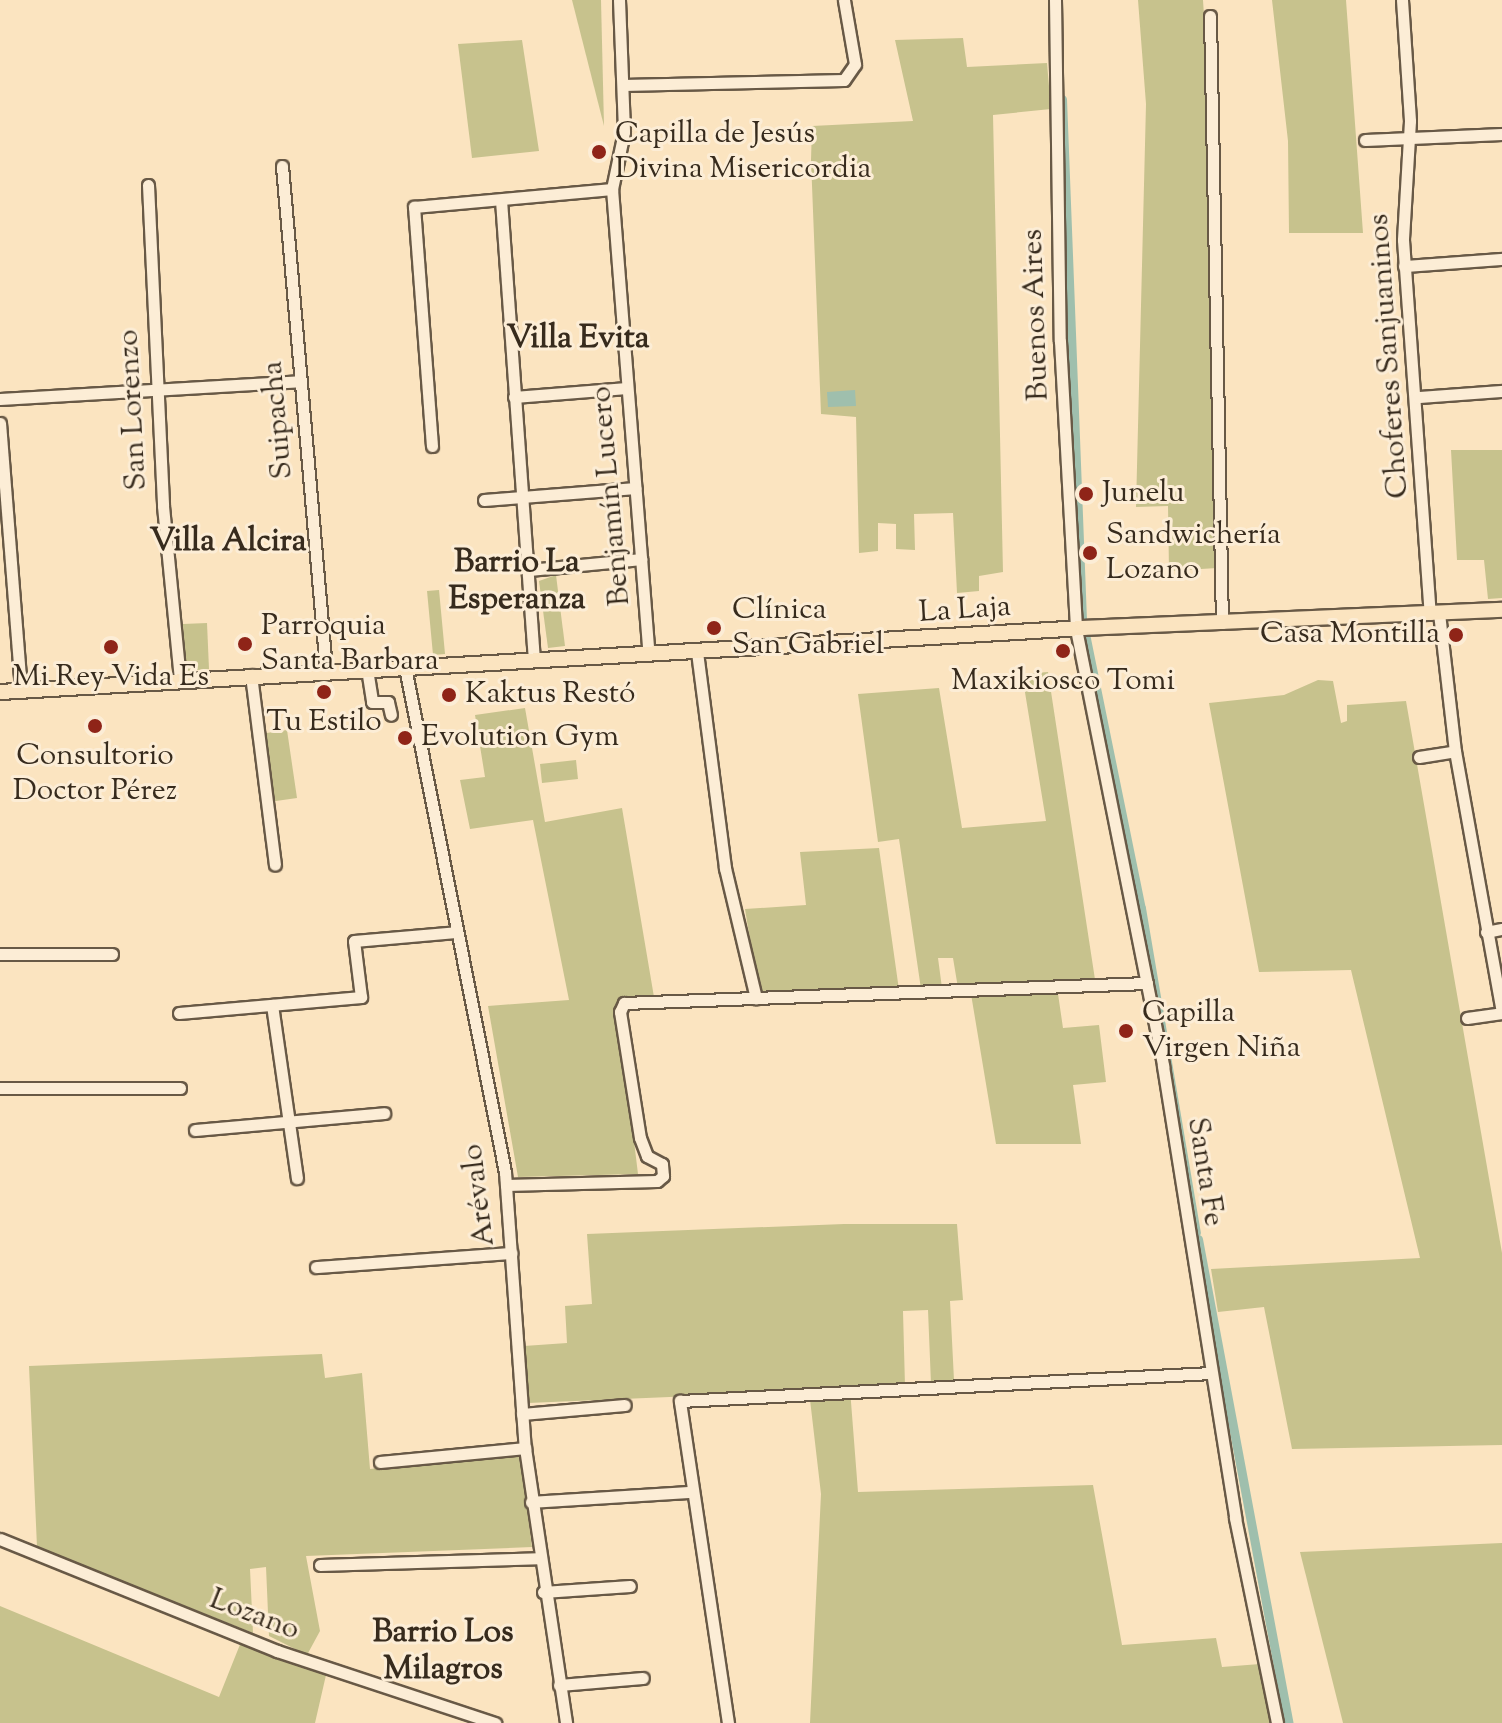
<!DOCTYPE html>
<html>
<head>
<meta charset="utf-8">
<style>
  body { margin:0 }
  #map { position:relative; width:1502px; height:1723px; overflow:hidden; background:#fbe4c0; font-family:"Sorts Mill Goudy",serif }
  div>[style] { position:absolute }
  .green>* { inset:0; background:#c7c28d }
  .water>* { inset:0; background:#9fbfad }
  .canal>* { height:9px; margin:-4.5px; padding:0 4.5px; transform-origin:4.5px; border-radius:4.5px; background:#9fbfad }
  .roads { filter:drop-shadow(2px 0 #685946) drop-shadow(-2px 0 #685946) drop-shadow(0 2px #685946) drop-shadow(0 -2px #685946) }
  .minor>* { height:11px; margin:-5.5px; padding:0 5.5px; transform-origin:5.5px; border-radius:5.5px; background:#fcedd6 }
  .major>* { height:14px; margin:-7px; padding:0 7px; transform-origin:7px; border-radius:7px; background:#fbe4c0 }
  .dots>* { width:22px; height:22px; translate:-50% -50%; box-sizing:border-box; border:4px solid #fcedd6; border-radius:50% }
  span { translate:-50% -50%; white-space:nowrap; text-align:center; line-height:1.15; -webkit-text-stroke:6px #fcedd6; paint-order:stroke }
  .poi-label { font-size:30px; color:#372b1d }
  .left { translate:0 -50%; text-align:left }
  .right { translate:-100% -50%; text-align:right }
  .street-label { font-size:30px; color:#372b1d }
  .neighbourhood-label { font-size:32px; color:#372b1d; font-weight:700 }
</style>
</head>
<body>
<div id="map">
  <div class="green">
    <div style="clip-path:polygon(572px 0,601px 0,604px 126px)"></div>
    <div style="clip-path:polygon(1138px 0,1203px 0,1210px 109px,1217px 568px,1169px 571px,1168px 506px,1136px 507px,1146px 104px)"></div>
    <div style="clip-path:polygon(1272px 0,1346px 0,1363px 233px,1289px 233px,1288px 141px)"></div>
    <div style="clip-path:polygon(963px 38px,967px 67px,1047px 63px,1051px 109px,993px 115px,1003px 572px,979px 576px,979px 591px,957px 593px,953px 513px,914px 514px,915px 550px,896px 549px,896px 524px,878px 523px,878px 551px,859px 553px,856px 417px,821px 414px,811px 160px,812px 126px,913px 121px,895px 40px)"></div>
    <div style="clip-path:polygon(522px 40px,539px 151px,472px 158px,458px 44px)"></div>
    <div style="clip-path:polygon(1451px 450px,1502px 450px,1502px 598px,1488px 599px,1484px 560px,1457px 560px)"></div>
    <div style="clip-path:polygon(556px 575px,565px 646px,548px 648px,539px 581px)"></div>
    <div style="clip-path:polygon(439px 590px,445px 654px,433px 655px,427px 591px)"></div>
    <div style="clip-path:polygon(207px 623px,209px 669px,185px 671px,183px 624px)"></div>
    <div style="clip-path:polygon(1048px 672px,1096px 986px,1057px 987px,1063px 1028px,1099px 1025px,1106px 1082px,1073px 1085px,1081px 1144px,996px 1144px,970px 988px,958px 988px,953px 958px,938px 958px,942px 988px,921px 989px,899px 839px,878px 842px,858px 694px,939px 688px,962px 828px,1046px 821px,1022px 674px)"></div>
    <div style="clip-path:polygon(1318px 680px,1333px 681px,1341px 723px,1347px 721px,1347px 705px,1406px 701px,1502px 1253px,1502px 1445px,1292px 1449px,1264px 1307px,1218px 1312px,1211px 1269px,1420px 1258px,1351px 970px,1259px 972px,1209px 703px,1284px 695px)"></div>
    <div style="clip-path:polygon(525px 708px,545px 822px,622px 808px,654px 997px,617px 1001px,638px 1174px,518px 1177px,488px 1006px,569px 1000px,533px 820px,470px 829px,460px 780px,485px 777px,475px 715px)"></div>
    <div style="clip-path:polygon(287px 730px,297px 798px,269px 802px,260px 734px)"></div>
    <div style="clip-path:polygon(576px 760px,578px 779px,542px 783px,540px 764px)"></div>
    <div style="clip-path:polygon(879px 848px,899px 990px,759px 995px,745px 909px,806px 905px,800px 852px)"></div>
    <div style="clip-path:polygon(844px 1224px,957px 1224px,963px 1300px,950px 1301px,954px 1380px,931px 1384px,928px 1310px,903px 1311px,905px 1386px,850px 1389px,858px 1492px,1093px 1485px,1122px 1645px,1216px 1638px,1222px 1667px,1260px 1664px,1272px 1723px,810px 1723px,821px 1494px,809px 1391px,528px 1403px,524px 1346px,567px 1343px,565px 1306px,592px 1304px,587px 1234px)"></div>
    <div style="clip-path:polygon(322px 1354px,325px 1378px,362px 1373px,370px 1469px,520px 1453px,532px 1547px,306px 1556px,320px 1631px,307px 1655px,269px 1636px,266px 1567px,250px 1569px,253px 1633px,37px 1547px,29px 1366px)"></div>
    <div style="clip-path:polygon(1502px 1543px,1502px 1723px,1343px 1723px,1300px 1552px)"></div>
    <div style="clip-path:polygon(0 1606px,219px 1697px,241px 1642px,326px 1675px,315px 1723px,0 1723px)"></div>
  </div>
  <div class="water">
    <div style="clip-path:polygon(855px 390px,856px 406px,828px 407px,827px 392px)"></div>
  </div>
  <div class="canal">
    <div style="left:1062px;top:99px;width:520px;rotate:87.8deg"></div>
    <div style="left:1082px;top:619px;width:295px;rotate:78.5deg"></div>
    <div style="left:1141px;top:908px;width:329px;rotate:80.4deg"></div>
    <div style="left:1198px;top:1239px;width:492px;rotate:79.4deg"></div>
  </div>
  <div class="roads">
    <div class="minor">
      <div style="left:619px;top:0;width:132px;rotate:87.8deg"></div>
      <div style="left:624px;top:132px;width:58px;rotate:101.9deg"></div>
      <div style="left:612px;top:189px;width:466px;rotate:85.5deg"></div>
      <div style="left:1055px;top:0;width:341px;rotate:89.2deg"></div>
      <div style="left:1060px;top:341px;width:288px;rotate:86.8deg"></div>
      <div style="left:1076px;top:629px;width:446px;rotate:78.7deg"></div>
      <div style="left:1163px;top:1066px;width:458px;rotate:80.9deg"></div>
      <div style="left:1235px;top:1518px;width:209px;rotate:78.4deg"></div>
      <div style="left:1402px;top:0;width:121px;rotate:86.2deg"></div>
      <div style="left:1410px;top:121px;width:119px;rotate:93.4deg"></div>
      <div style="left:1403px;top:240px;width:375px;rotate:85.9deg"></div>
      <div style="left:1210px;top:16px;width:607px;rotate:88.87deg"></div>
      <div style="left:623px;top:85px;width:221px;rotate:-1.3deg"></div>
      <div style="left:844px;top:80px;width:19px;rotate:-55deg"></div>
      <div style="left:855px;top:64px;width:65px;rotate:-99.8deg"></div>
      <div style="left:1365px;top:140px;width:137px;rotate:-2.5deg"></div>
      <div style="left:282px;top:166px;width:506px;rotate:85.01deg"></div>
      <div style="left:148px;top:185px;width:321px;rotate:87.3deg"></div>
      <div style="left:163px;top:506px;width:175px;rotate:84.4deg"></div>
      <div style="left:501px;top:200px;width:461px;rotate:85.9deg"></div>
      <div style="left:1404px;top:266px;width:98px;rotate:-4.1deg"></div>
      <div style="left:514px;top:397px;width:113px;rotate:-4.6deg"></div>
      <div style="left:1418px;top:397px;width:84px;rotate:-4.1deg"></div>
      <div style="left:0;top:399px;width:300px;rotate:-3.4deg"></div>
      <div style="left:0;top:423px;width:268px;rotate:85.5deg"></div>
      <div style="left:432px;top:446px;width:240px;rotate:-94.3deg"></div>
      <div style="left:414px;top:207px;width:199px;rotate:-5.2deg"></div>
      <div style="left:484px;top:500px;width:152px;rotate:-4.5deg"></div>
      <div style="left:529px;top:570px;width:113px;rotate:-5.6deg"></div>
      <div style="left:1439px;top:613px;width:139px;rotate:83.4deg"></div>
      <div style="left:1455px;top:751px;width:266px;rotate:79.8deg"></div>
      <div style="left:697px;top:652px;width:218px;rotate:82.6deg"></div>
      <div style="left:725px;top:868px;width:134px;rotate:76.6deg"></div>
      <div style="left:405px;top:667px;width:515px;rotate:78.8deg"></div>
      <div style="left:505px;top:1172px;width:277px;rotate:85.9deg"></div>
      <div style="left:525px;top:1448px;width:278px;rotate:81.5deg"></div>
      <div style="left:367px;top:669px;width:33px;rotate:81deg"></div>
      <div style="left:372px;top:702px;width:16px"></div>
      <div style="left:388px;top:702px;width:13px;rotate:77deg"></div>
      <div style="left:251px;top:675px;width:191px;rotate:82.8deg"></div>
      <div style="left:1419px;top:757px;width:36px;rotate:-9deg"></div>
      <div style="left:1486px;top:932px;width:16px;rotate:-11deg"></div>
      <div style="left:0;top:954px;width:112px"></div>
      <div style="left:272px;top:1005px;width:175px;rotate:81.8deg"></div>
      <div style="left:179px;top:1013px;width:183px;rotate:-5deg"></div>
      <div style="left:361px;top:997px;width:56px;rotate:-97.1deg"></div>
      <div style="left:354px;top:941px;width:102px;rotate:-5deg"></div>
      <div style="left:1467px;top:1018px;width:35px;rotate:-8deg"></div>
      <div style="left:0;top:1088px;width:180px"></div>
      <div style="left:195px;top:1130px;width:190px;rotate:-5.1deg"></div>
      <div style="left:506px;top:1185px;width:151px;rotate:-1.5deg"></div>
      <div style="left:657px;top:1181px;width:8px;rotate:-40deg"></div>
      <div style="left:663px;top:1176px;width:12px;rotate:-95deg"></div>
      <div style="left:662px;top:1164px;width:17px;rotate:-152deg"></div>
      <div style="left:647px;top:1156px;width:19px;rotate:-111deg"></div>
      <div style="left:640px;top:1138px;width:128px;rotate:-99deg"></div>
      <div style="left:620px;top:1012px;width:10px;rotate:-66deg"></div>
      <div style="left:624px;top:1003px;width:523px;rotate:-2.19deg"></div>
      <div style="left:316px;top:1267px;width:196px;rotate:-4.1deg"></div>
      <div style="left:522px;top:1414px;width:103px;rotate:-5deg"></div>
      <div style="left:380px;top:1462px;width:146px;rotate:-5.5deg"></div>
      <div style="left:531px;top:1502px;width:160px;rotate:-3.6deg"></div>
      <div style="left:0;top:1539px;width:299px;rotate:22deg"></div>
      <div style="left:277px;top:1651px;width:230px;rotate:18.3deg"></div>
      <div style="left:320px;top:1565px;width:218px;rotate:-1.8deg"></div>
      <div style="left:543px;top:1592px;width:87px;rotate:-3.9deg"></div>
      <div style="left:559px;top:1685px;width:84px;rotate:-4.8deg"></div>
      <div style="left:728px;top:1723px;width:326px;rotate:-98.5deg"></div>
      <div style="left:680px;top:1401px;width:532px;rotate:-3.02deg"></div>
    </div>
    <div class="major">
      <div style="left:0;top:692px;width:1085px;rotate:-3.38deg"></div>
      <div style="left:1083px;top:628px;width:419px;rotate:-2.5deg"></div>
    </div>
  </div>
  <div class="dots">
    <div style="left:599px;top:152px;background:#8f2418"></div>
    <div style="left:1086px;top:494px;background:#8f2418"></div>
    <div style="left:1090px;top:553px;background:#8f2418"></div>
    <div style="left:714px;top:628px;background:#8f2418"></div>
    <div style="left:1456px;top:635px;background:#8f2418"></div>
    <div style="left:245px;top:644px;background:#8f2418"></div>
    <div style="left:111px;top:647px;background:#8f2418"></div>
    <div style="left:1063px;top:651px;background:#8f2418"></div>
    <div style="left:324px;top:692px;background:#8f2418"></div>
    <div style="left:449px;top:695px;background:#8f2418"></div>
    <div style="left:95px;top:726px;background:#8f2418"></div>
    <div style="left:405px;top:738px;background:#8f2418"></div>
    <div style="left:1126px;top:1031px;background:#8f2418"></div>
  </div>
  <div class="poi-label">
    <span class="left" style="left:615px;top:152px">Capilla de Jesús<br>Divina Misericordia</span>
    <span class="left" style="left:1102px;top:494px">Junelu</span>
    <span class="left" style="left:1106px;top:553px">Sandwichería<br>Lozano</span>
    <span class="left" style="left:732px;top:628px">Clínica<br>San Gabriel</span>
    <span class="left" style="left:261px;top:644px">Parroquia<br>Santa Barbara</span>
    <span class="right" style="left:1440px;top:635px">Casa Montilla</span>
    <span style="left:111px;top:678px">Mi Rey Vida Es</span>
    <span style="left:1063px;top:682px">Maxikiosco Tomi</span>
    <span class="left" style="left:465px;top:695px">Kaktus Restó</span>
    <span style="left:324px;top:723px">Tu Estilo</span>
    <span class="left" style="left:421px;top:738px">Evolution Gym</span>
    <span style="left:95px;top:774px">Consultorio<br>Doctor Pérez</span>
    <span class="left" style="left:1142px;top:1031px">Capilla<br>Virgen Niña</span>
  </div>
  <div class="street-label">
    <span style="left:1037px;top:315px;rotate:-92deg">Buenos Aires</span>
    <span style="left:1390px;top:356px;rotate:-94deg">Choferes Sanjuaninos</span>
    <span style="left:134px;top:410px;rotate:-93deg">San Lorenzo</span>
    <span style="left:279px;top:420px;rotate:-95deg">Suipacha</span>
    <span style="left:612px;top:496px;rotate:-95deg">Benjamín Lucero</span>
    <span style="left:965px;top:611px;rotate:-4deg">La Laja</span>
    <span style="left:1204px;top:1172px;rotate:81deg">Santa Fe</span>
    <span style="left:480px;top:1195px;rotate:-97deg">Arévalo</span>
    <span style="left:254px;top:1616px;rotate:21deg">Lozano</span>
  </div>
  <div class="neighbourhood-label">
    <span style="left:578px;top:339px">Villa Evita</span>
    <span style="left:228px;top:542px">Villa Alcira</span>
    <span style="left:517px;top:582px">Barrio La<br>Esperanza</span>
    <span style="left:443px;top:1652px">Barrio Los<br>Milagros</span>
  </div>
</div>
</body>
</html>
